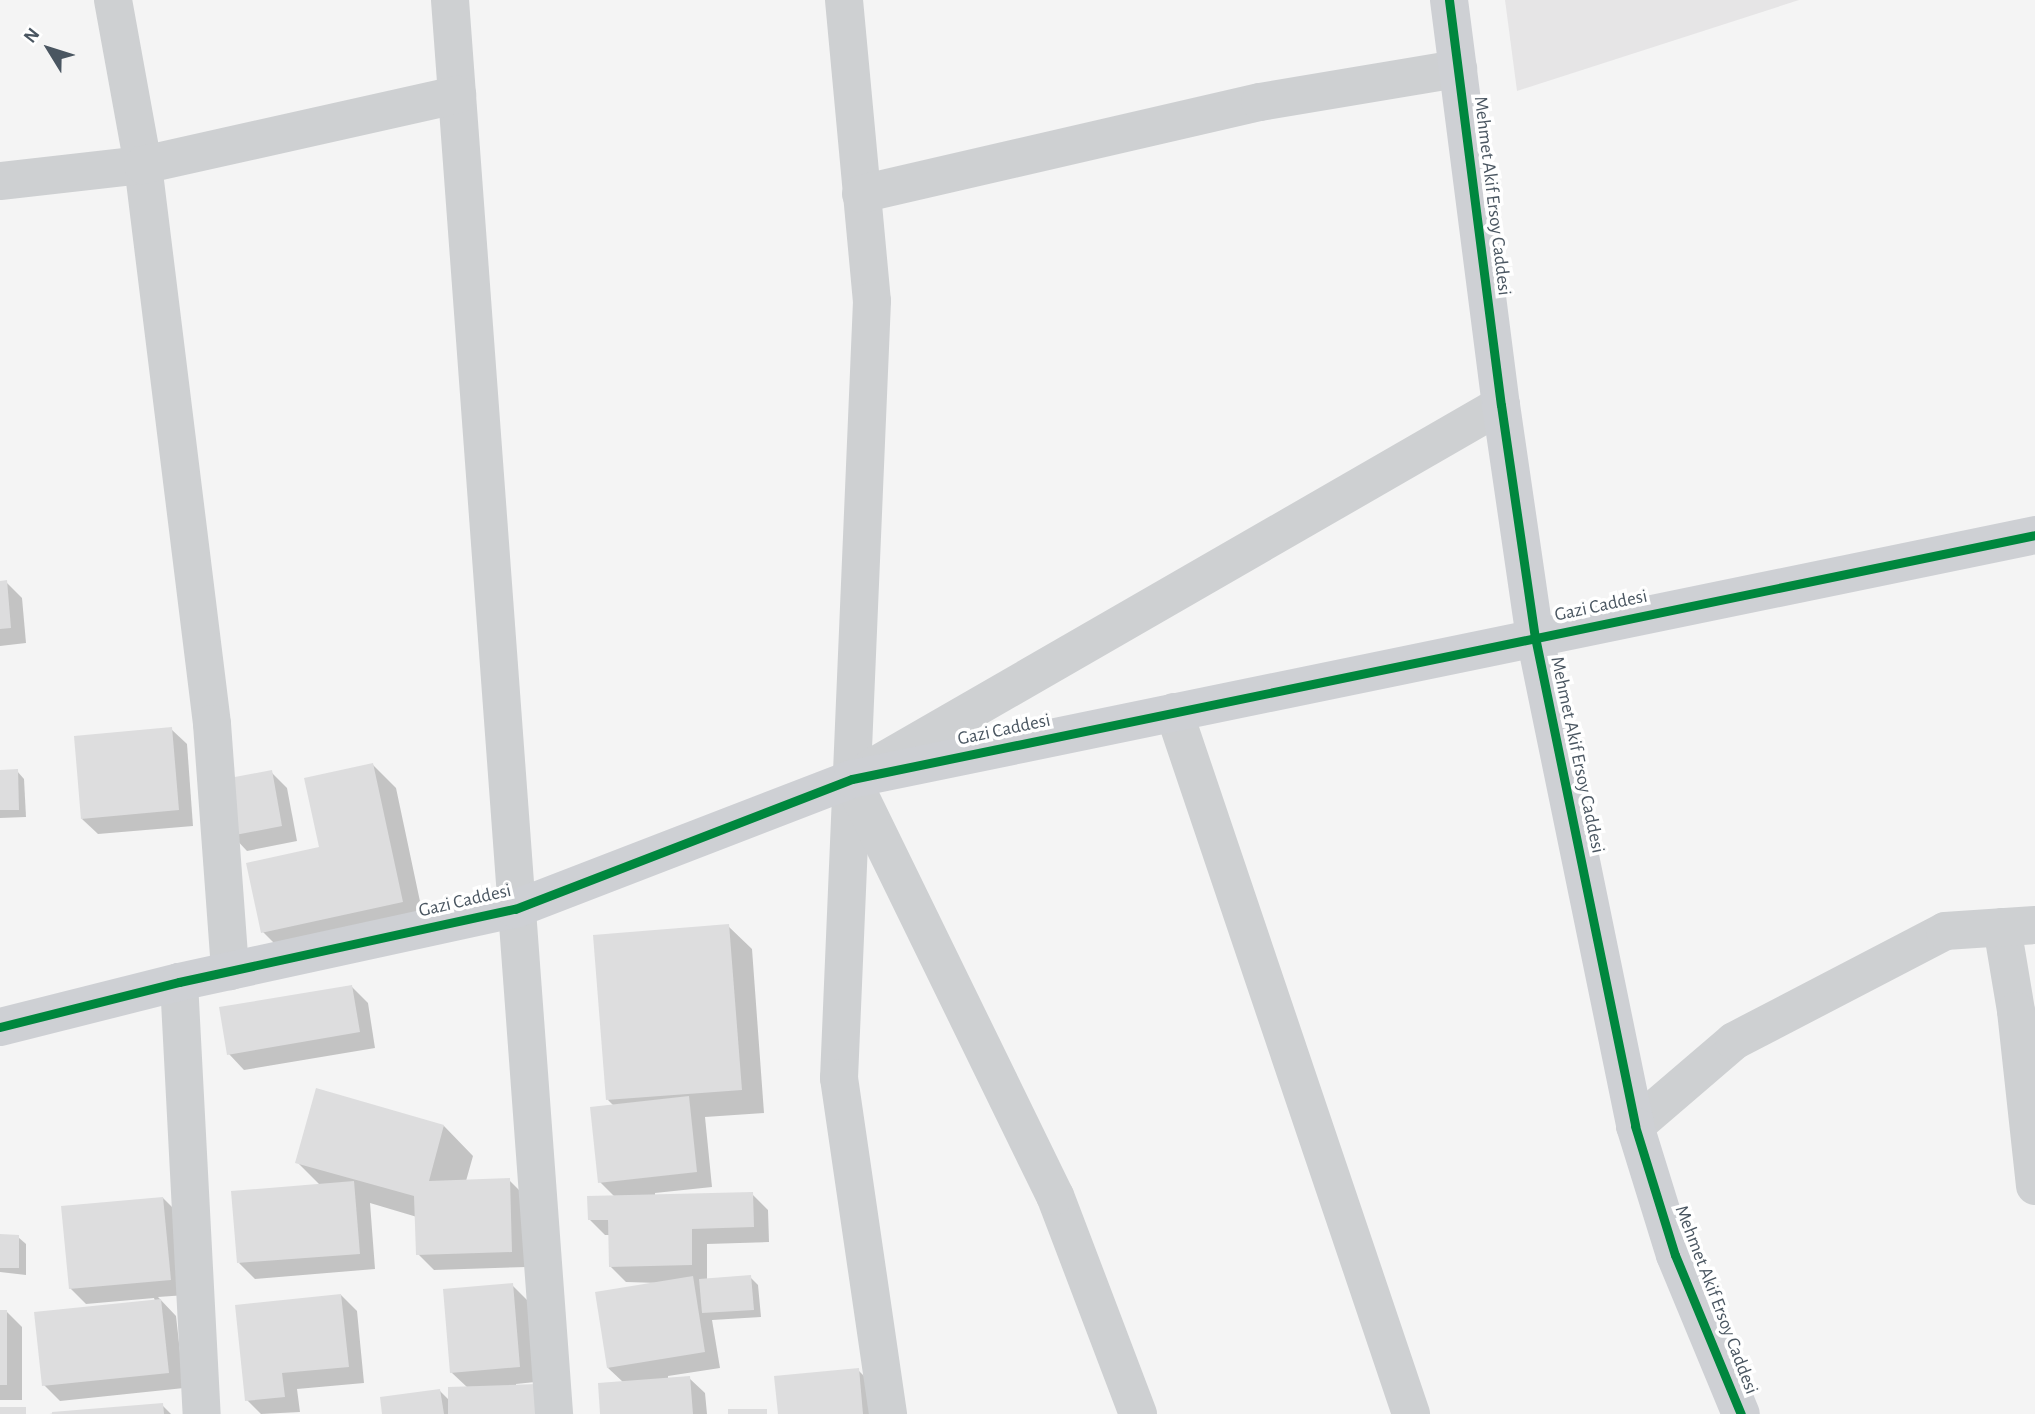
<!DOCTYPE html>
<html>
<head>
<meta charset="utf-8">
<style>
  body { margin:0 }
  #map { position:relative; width:2035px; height:1414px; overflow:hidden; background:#f4f4f4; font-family:"Alegreya Sans",sans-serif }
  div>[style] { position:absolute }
  .education>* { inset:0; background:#e6e5e6 }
  .shadow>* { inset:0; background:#0003 }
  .building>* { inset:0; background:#ddddde }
  .street>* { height:38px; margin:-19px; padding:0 19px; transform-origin:19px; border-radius:19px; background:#ced0d2 }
  .secondary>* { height:38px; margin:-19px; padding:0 19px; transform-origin:19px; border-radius:19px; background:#ced0d4 }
  .cycleway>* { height:9px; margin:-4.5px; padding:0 4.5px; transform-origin:4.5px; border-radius:4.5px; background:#00873e }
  span { translate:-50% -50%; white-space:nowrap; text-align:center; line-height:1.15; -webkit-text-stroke:7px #fff; paint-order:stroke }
  .street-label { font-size:19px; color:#4a5661 }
  .north { position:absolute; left:14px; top:14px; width:70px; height:70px; -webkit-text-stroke:5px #fff; paint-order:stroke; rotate:308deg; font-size:19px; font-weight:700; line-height:28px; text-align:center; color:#4a5661 }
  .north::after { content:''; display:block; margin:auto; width:24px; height:32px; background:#4a5661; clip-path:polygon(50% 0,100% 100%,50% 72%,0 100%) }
</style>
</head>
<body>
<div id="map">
  <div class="education">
    <div style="clip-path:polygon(1505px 0,1799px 0,1517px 91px)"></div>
  </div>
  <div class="shadow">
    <div style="clip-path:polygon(6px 582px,22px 598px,26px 643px,0 646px,0 583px)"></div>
    <div style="clip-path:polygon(171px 729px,187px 744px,193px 826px,98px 834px,82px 819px)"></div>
    <div style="clip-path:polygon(373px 765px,396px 788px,425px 925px,286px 955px,263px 932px,321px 849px)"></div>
    <div style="clip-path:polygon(17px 771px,24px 779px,26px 817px,0 818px,0 772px)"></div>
    <div style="clip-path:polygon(271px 772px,287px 788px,297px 841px,247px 851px,232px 835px)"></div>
    <div style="clip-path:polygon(728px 926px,752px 949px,764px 1113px,705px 1117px,712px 1187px,655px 1193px,655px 1196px,752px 1194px,768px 1210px,769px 1242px,707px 1244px,707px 1280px,750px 1277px,758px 1285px,761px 1317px,712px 1320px,720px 1368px,668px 1376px,668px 1379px,689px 1378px,705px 1393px,707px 1414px,602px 1414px,623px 1382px,608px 1368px,660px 1283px,626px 1282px,610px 1266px,610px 1235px,605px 1235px,589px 1219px,615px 1197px,600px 1182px,614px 1106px,608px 1100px)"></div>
    <div style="clip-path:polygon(352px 987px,368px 1003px,375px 1048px,244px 1070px,229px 1054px)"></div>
    <div style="clip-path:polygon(444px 1126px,473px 1156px,466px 1181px,509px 1180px,525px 1196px,527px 1267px,434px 1270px,418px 1254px,417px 1217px,370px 1203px,375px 1269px,255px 1279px,239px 1263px,321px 1186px,297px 1162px)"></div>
    <div style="clip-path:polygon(163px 1198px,179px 1214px,186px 1295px,158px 1297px,176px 1316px,184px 1388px,60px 1401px,44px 1385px,155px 1301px,154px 1298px,86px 1304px,70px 1288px)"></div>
    <div style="clip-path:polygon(0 1236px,18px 1237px,26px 1244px,26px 1275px,0 1272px)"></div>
    <div style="clip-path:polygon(512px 1285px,528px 1301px,535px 1382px,516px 1384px,516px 1387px,552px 1414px,384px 1414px,440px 1391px,450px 1401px,468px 1388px,451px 1372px)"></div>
    <div style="clip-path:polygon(341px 1295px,357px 1311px,364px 1383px,297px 1389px,300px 1412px,261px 1414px,247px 1400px)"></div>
    <div style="clip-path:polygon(6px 1311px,22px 1327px,22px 1400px,0 1400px,0 1312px)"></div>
    <div style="clip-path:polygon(858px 1370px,874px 1386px,876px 1414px,779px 1414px)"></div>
    <div style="clip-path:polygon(162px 1405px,171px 1414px,49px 1414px)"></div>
  </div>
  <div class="building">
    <div style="clip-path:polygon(7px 580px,11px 628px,0 629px,0 581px)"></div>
    <div style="clip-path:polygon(172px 727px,179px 810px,81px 819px,74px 736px)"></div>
    <div style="clip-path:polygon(373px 763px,403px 902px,261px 933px,246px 863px,319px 847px,304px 778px)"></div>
    <div style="clip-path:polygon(18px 769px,19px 810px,0 810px,0 770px)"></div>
    <div style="clip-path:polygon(272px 770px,282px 826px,230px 836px,219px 780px)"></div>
    <div style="clip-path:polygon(729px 924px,742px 1090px,606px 1100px,593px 935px)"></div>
    <div style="clip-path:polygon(352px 985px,360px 1032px,227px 1055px,219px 1007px)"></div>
    <div style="clip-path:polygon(316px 1088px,444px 1125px,429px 1181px,510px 1178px,512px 1252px,416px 1255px,414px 1196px,295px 1163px)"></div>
    <div style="clip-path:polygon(689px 1096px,697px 1172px,598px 1183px,590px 1107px)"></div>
    <div style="clip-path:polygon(354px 1181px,360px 1254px,237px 1263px,231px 1191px)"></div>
    <div style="clip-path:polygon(753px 1192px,754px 1227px,692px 1229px,692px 1265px,609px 1267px,608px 1220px,588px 1220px,587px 1196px)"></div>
    <div style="clip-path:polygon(163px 1197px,171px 1280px,69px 1289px,61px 1206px)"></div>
    <div style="clip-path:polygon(0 1234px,19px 1235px,19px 1268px,0 1268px)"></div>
    <div style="clip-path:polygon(751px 1275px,754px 1310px,702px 1313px,699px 1279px)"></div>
    <div style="clip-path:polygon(693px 1276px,705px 1352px,607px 1368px,595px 1292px)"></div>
    <div style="clip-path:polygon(513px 1283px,520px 1367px,450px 1373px,443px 1289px)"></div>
    <div style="clip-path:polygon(341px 1294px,349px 1367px,282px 1373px,285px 1397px,245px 1401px,235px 1305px)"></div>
    <div style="clip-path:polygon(161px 1299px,169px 1373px,42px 1386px,34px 1312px)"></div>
    <div style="clip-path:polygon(0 1310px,7px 1310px,7px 1385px,0 1385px)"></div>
    <div style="clip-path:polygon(859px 1368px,863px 1414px,778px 1414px,774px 1376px)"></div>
    <div style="clip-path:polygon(690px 1376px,693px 1414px,600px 1414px,598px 1383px)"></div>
    <div style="clip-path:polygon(537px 1384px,538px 1414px,448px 1414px,448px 1387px)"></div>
    <div style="clip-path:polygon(440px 1389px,444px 1414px,382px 1414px,380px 1397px)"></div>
    <div style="clip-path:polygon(163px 1403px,164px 1414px,52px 1414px,52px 1412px)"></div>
    <div style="clip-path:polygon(0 1407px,26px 1407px,26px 1414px,0 1414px)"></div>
    <div style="clip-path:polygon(728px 1409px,767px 1409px,767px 1414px,728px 1414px)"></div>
  </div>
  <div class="street">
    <div style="left:113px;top:0;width:168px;rotate:79.7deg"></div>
    <div style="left:143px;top:165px;width:563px;rotate:82.96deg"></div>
    <div style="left:212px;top:724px;width:248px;rotate:85.8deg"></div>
    <div style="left:450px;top:0;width:1418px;rotate:85.79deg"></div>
    <div style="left:844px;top:0;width:302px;rotate:84.7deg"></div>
    <div style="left:872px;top:301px;width:778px;rotate:92.43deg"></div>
    <div style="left:839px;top:1078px;width:340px;rotate:81.7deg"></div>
    <div style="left:0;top:181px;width:144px;rotate:-6.4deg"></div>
    <div style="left:143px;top:165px;width:322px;rotate:-12.6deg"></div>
    <div style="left:861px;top:194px;width:409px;rotate:-13deg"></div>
    <div style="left:1260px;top:102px;width:201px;rotate:-9.5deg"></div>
    <div style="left:1174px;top:712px;width:741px;rotate:71.34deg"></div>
    <div style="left:2002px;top:927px;width:85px;rotate:80.5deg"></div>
    <div style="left:2016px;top:1011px;width:176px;rotate:83.8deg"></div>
    <div style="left:179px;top:982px;width:433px;rotate:87deg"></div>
    <div style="left:1635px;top:1126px;width:130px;rotate:-40.6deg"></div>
    <div style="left:1734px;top:1041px;width:238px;rotate:-27.5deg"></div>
    <div style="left:1945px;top:931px;width:90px;rotate:-3.8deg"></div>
    <div style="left:1138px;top:1414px;width:233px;rotate:-110.8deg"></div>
    <div style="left:1055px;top:1196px;width:464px;rotate:-116deg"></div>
    <div style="left:852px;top:779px;width:749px;rotate:-29.95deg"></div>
  </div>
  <div class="secondary">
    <div style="left:1449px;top:0;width:408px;rotate:82.7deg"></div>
    <div style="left:1501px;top:405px;width:234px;rotate:81.7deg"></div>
    <div style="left:1535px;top:637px;width:499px;rotate:78.4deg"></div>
    <div style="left:1635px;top:1126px;width:135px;rotate:72.8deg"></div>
    <div style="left:1675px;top:1255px;width:172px;rotate:67.5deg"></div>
    <div style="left:0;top:1027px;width:185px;rotate:-14.1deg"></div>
    <div style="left:179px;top:982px;width:344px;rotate:-12.3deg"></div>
    <div style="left:515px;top:909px;width:361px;rotate:-21.1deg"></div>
    <div style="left:852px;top:779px;width:1208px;rotate:-11.65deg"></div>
  </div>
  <div class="cycleway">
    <div style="left:1449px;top:0;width:408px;rotate:82.7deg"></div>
    <div style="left:1501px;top:405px;width:234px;rotate:81.7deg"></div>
    <div style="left:1535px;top:637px;width:499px;rotate:78.4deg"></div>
    <div style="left:1635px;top:1126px;width:135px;rotate:72.8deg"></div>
    <div style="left:1675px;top:1255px;width:172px;rotate:67.5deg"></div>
    <div style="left:0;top:1027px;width:185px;rotate:-14.1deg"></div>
    <div style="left:179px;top:982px;width:344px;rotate:-12.3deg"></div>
    <div style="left:515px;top:909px;width:361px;rotate:-21.1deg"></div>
    <div style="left:852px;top:779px;width:1208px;rotate:-11.65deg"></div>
  </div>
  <div class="street-label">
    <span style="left:1492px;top:196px;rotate:83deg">Mehmet Akif Ersoy Caddesi</span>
    <span style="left:1601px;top:606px;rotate:-12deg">Gazi Caddesi</span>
    <span style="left:1004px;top:730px;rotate:-12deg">Gazi Caddesi</span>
    <span style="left:1577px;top:755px;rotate:78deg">Mehmet Akif Ersoy Caddesi</span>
    <span style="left:465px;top:901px;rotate:-13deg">Gazi Caddesi</span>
    <span style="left:1716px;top:1300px;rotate:69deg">Mehmet Akif Ersoy Caddesi</span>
  </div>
  <div class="north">N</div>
</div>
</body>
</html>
